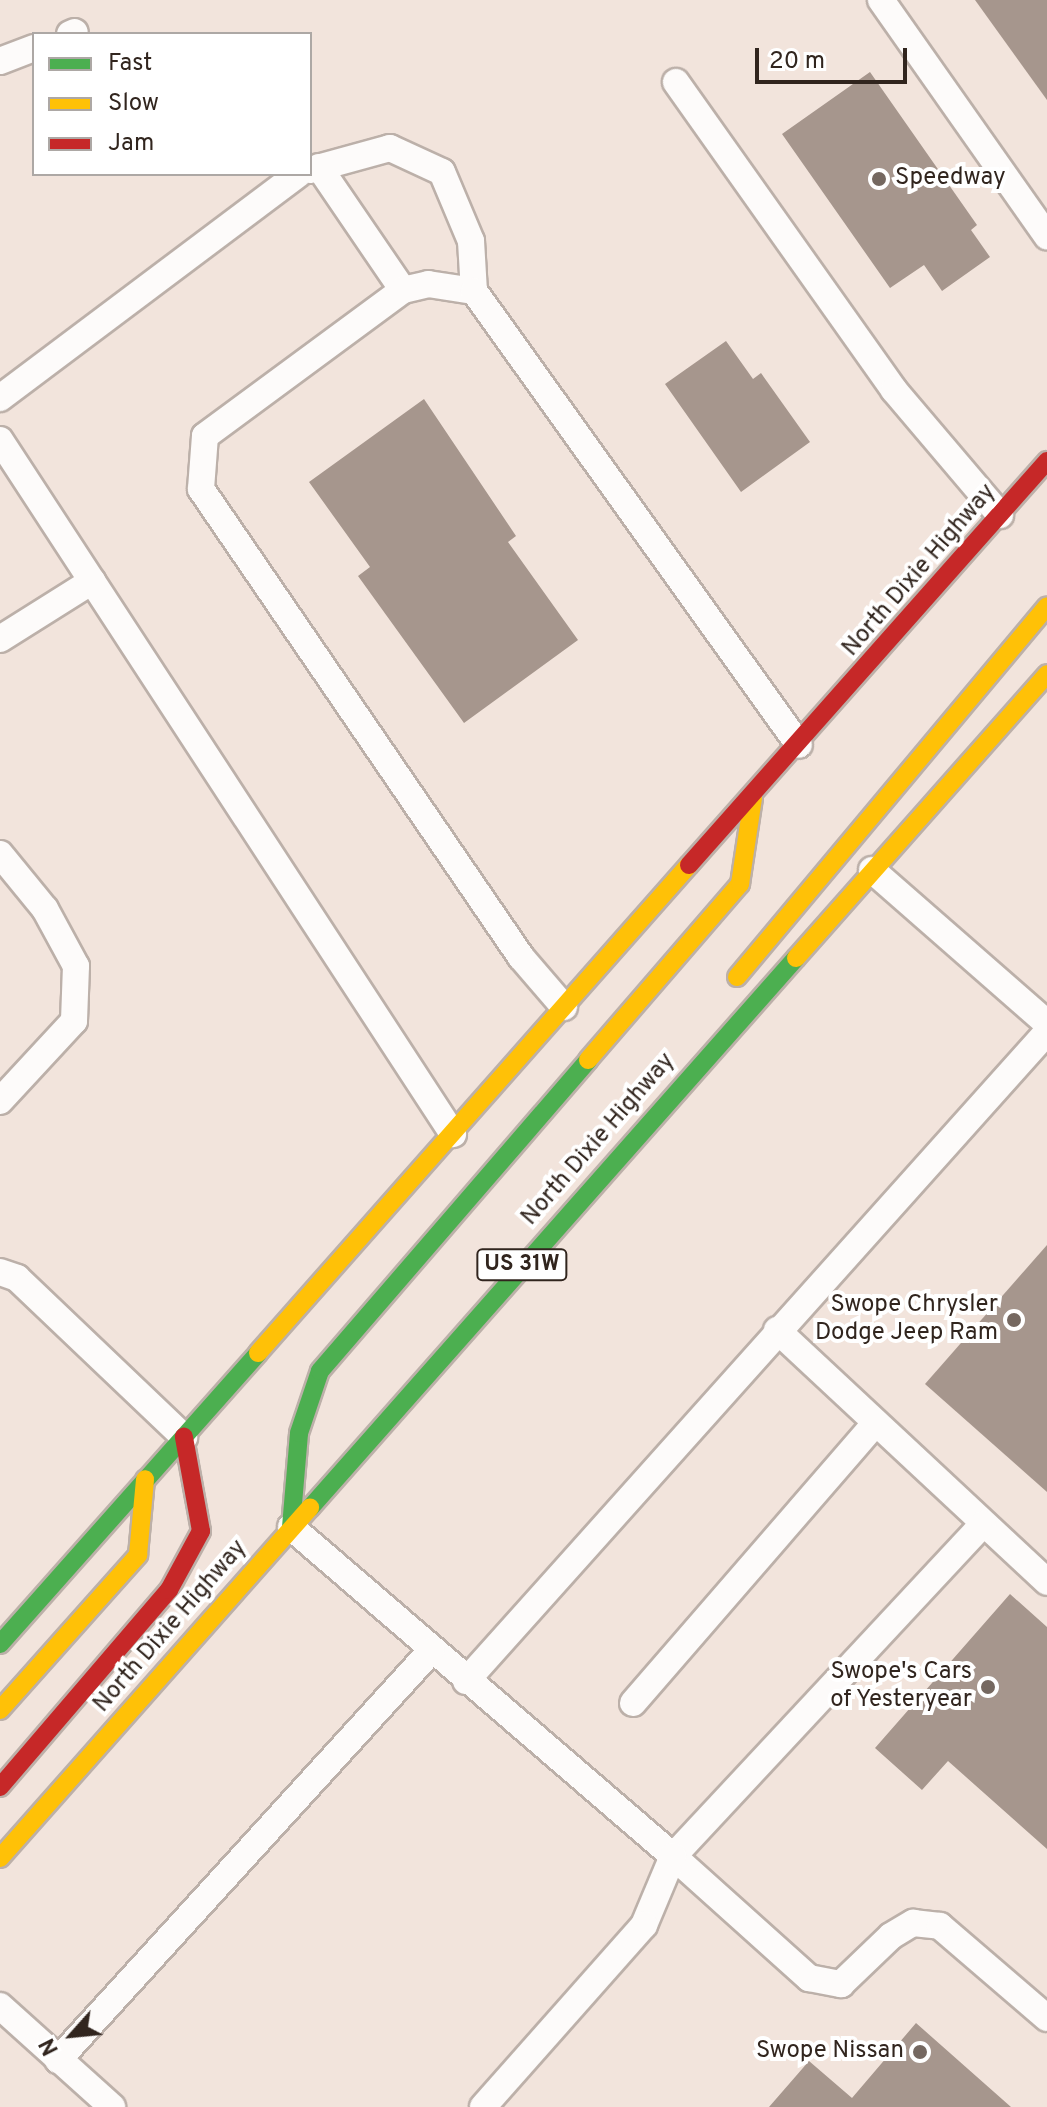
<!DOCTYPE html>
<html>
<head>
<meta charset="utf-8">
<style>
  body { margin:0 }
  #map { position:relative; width:1047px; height:2107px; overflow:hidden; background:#f2e4dc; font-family:Overpass,sans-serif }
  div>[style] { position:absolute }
  .building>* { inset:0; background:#a6968d }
  .roads { filter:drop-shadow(2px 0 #bcb0a9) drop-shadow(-2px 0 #bcb0a9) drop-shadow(0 2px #bcb0a9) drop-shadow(0 -2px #bcb0a9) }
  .lane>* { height:26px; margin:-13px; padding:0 13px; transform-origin:13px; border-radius:13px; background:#fdfbfa }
  .fast>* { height:18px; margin:-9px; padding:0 9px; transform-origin:9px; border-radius:9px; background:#4caf50 }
  .slow>* { height:18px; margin:-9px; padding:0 9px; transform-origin:9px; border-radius:9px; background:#ffc107 }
  .jam>* { height:18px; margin:-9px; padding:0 9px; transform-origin:9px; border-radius:9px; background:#c62828 }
  .dots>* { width:22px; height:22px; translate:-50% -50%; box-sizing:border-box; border:4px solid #fff; border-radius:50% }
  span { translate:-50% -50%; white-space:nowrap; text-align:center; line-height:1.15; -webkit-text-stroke:8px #fff; paint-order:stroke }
  .shield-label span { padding:2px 6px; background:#fff; border:2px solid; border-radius:6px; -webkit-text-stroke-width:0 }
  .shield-label { font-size:22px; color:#31251e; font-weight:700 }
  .poi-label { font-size:24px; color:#31251e }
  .left { translate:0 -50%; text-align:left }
  .right { translate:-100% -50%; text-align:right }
  .street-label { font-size:24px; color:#31251e }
  .legend { position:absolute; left:32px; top:32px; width:280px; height:144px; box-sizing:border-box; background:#fff; border:2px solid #ada8a5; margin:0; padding:10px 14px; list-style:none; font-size:24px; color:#31251e }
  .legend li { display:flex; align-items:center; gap:16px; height:40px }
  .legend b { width:40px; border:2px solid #ada8a5 }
  .north { position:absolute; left:32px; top:1995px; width:80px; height:80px; -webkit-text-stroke:6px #fff; paint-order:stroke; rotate:243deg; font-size:22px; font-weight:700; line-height:32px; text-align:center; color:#31251e }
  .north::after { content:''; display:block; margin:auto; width:28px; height:36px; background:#31251e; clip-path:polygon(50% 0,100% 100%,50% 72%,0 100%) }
  .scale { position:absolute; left:755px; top:48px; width:152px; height:36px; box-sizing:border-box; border:4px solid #31251e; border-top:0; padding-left:10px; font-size:24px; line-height:28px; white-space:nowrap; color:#31251e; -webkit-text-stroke:6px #fff; paint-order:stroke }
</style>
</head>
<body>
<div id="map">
  <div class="building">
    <div style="clip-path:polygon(975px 0,1047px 0,1047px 100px)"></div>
    <div style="clip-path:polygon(870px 72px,977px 225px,971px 230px,990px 257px,942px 291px,924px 265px,890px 288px,782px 134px)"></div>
    <div style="clip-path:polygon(726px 341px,753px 379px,761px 373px,810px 442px,741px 492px,665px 384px)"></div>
    <div style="clip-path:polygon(424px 399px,516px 536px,508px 542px,578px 640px,464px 723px,358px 576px,370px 567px,309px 482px)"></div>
    <div style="clip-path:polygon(1047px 1245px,1047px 1492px,925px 1384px)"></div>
    <div style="clip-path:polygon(1010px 1594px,1047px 1627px,1047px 1849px,948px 1761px,922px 1790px,875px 1748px)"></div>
    <div style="clip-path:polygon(916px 2023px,1011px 2107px,769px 2107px,809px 2061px,852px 2098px)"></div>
  </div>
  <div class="roads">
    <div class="lane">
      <div style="left:881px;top:0;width:289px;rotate:54.9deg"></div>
      <div style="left:70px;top:34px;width:5px;rotate:-22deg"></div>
      <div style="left:0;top:61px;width:36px;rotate:-21deg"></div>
      <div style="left:676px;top:82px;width:377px;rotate:54.7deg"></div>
      <div style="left:894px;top:390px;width:164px;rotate:49.7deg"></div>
      <div style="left:319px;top:167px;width:149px;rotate:55.7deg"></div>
      <div style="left:310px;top:170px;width:83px;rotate:-15.4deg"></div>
      <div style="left:390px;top:148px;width:57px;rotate:24.8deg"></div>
      <div style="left:442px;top:172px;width:75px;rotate:67.2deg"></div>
      <div style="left:471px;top:241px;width:50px;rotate:86.6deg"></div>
      <div style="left:0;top:398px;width:373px;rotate:-36.9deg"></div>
      <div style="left:0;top:440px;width:829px;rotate:56.87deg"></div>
      <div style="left:0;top:639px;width:109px;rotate:-32.2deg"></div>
      <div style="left:0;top:854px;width:71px;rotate:50.7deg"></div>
      <div style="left:45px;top:909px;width:65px;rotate:61.5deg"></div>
      <div style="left:76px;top:966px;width:55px;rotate:92.1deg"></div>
      <div style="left:74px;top:1021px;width:109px;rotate:132.8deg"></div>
      <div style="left:872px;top:870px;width:232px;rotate:41.2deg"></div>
      <div style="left:564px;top:1007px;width:66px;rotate:-130.7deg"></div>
      <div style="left:521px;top:957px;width:567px;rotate:-124.36deg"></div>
      <div style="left:201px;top:489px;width:53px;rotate:-85.7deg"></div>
      <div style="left:205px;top:436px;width:246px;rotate:-36.4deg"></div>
      <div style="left:403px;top:290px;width:26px;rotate:-13deg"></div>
      <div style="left:428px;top:284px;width:47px;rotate:8.7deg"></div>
      <div style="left:474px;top:291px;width:558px;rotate:54.4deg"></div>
      <div style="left:0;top:1272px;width:18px;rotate:19deg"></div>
      <div style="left:17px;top:1278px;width:231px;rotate:43.6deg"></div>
      <div style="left:777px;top:1330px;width:369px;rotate:43deg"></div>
      <div style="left:983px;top:1524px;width:454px;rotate:133deg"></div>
      <div style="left:673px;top:1856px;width:183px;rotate:41.9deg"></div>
      <div style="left:809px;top:1978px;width:33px;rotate:11deg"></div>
      <div style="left:841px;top:1984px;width:69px;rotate:-43.8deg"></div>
      <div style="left:891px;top:1936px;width:26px;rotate:-31deg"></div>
      <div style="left:913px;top:1923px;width:27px;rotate:6deg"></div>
      <div style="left:940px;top:1926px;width:141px;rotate:40.7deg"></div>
      <div style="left:291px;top:1527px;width:504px;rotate:40.74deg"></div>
      <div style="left:673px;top:1856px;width:75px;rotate:112.8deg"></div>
      <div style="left:644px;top:1925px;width:243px;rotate:131.5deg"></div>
      <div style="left:466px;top:1681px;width:871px;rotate:-48.16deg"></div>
      <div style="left:633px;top:1703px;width:369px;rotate:-49.1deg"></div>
      <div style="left:0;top:2006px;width:151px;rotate:42deg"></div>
      <div style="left:58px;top:2060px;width:554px;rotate:-47.64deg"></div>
    </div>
    <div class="fast">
      <div style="left:310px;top:1508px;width:734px;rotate:-48.54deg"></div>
      <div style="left:291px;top:1527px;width:94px;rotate:-85.1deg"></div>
      <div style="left:299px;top:1433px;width:65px;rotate:-71.3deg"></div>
      <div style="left:320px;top:1371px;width:411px;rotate:-49.2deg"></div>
      <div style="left:0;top:1644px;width:389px;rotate:-48.4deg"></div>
    </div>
    <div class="slow">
      <div style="left:796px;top:958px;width:379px;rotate:-48.5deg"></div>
      <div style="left:737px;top:977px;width:483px;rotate:-50.1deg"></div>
      <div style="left:588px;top:1060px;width:233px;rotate:-49.2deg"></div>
      <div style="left:740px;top:884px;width:87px;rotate:-81.4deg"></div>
      <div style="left:258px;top:1353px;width:651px;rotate:-48.55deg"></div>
      <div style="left:0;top:1710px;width:208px;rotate:-48.3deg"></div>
      <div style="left:138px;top:1555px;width:76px;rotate:-84.7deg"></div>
      <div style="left:0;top:1858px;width:468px;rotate:-48.5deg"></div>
    </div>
    <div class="jam">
      <div style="left:689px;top:865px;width:540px;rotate:-48.45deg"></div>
      <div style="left:0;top:1787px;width:260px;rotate:-49.4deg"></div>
      <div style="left:169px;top:1590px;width:67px;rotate:-61.5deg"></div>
      <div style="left:201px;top:1531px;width:96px;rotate:-100.3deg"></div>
    </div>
  </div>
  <div class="dots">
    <div style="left:879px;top:179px;background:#756860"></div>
    <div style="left:1014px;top:1320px;background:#756860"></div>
    <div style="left:988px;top:1687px;background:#756860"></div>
    <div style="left:920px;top:2052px;background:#756860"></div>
  </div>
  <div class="shield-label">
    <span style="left:522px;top:1265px">US 31W</span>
  </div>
  <div class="poi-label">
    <span class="left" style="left:895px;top:179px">Speedway</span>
    <span class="right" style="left:998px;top:1320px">Swope Chrysler<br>Dodge Jeep Ram</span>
    <span class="right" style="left:972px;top:1687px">Swope's Cars<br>of Yesteryear</span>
    <span class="right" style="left:904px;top:2052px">Swope Nissan</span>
  </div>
  <div class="street-label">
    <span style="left:920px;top:571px;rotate:-49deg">North Dixie Highway</span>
    <span style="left:599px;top:1140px;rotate:-49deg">North Dixie Highway</span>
    <span style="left:171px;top:1627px;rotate:-49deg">North Dixie Highway</span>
  </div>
  <ul class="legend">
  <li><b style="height:10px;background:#4caf50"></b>Fast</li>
  <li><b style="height:10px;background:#ffc107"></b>Slow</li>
  <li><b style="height:10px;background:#c62828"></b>Jam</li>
  </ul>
  <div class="north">N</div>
  <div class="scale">20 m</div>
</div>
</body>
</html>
